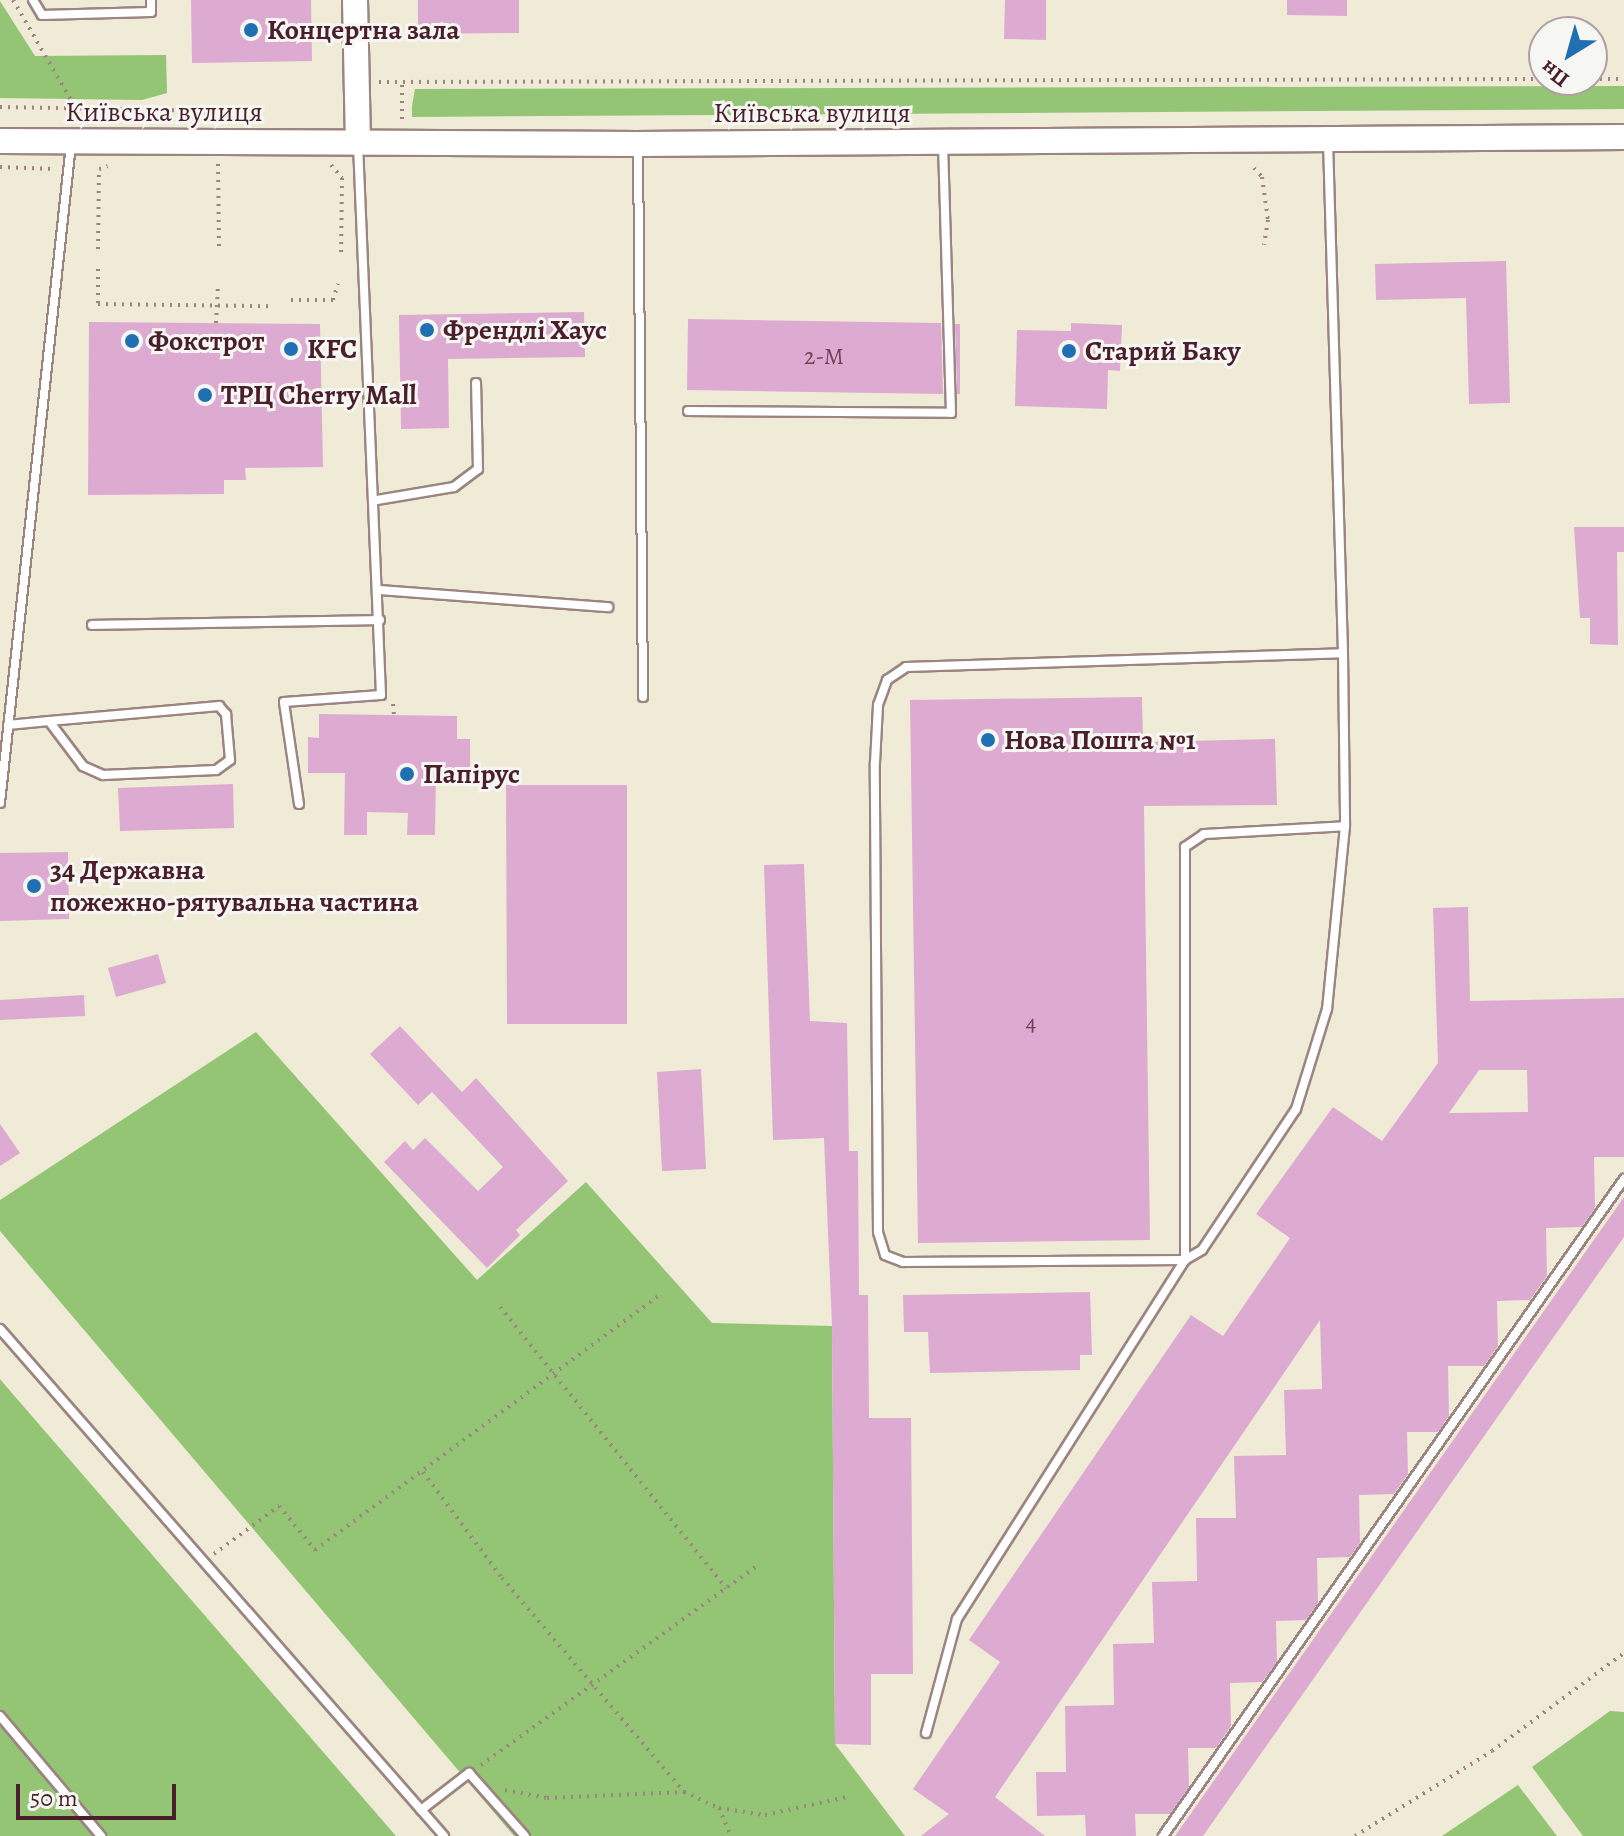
<!DOCTYPE html>
<html>
<head>
<meta charset="utf-8">
<style>
  body { margin:0 }
  #map { position:relative; width:1624px; height:1836px; overflow:hidden; background:#efebd7; font-family:Alegreya,serif }
  div>[style] { position:absolute }
  .green>* { inset:0; background:#93c575 }
  .building>* { inset:0; background:#ddabd1 }
  .path>* { height:4px; margin-top:-2px; transform-origin:0; background:repeating-linear-gradient(90deg,#9c8581 0 2px,transparent 0 8px) }
  .roads { filter:drop-shadow(2px 0 #9c8581) drop-shadow(-2px 0 #9c8581) drop-shadow(0 2px #9c8581) drop-shadow(0 -2px #9c8581) }
  .lane>* { height:8px; margin:-4px; padding:0 4px; transform-origin:4px; border-radius:4px; background:#fff }
  .secondary>* { height:24px; margin:-12px; padding:0 12px; transform-origin:12px; border-radius:12px; background:#fff }
  .dots>* { width:22px; height:22px; translate:-50% -50%; box-sizing:border-box; border:4px solid #f6f6f2; border-radius:50% }
  span { translate:-50% -50%; white-space:nowrap; text-align:center; line-height:1.15; -webkit-text-stroke:6px #f6f6f2; paint-order:stroke }
  .number-label { font-size:24px; color:#6f4254 }
  .number-label span { -webkit-text-stroke-width:0 }
  .poi-label { font-size:28px; color:#4a1f2b; font-weight:700 }
  .left { translate:0 -50%; text-align:left }
  .street-label { font-size:28px; color:#4a1f2b }
  .north { position:absolute; left:1528px; top:16px; width:80px; height:80px; box-sizing:border-box; background:#f6f6f2; border:2px solid #b1a0a2; border-radius:50%; rotate:217deg; font-size:22px; font-weight:700; line-height:32px; text-align:center; color:#4a1f2b }
  .north::after { content:''; display:block; margin:auto; width:28px; height:36px; background:#1f6fb2; clip-path:polygon(50% 0,100% 100%,50% 72%,0 100%) }
  .scale { position:absolute; left:16px; top:1784px; width:160px; height:36px; box-sizing:border-box; border:4px solid #4a1f2b; border-top:0; padding-left:10px; font-size:24px; line-height:28px; white-space:nowrap; color:#4a1f2b; -webkit-text-stroke:6px #f6f6f2; paint-order:stroke }
</style>
</head>
<body>
<div id="map">
  <div class="green">
    <div style="clip-path:polygon(0 1px,35px 56px,166px 55px,167px 93px,142px 100px,0 98px)"></div>
    <div style="clip-path:polygon(1624px 86px,1624px 109px,412px 117px,412px 106px,415px 89px)"></div>
    <div style="clip-path:polygon(256px 1032px,477px 1280px,586px 1182px,712px 1323px,832px 1326px,835px 1744px,905px 1836px,514px 1836px,0 1231px,0 1200px)"></div>
    <div style="clip-path:polygon(0 1379px,11px 1392px,396px 1836px,0 1836px)"></div>
    <div style="clip-path:polygon(1610px 1711px,1624px 1712px,1624px 1836px,1583px 1836px,1532px 1767px)"></div>
    <div style="clip-path:polygon(1518px 1785px,1557px 1836px,1442px 1836px)"></div>
  </div>
  <div class="building">
    <div style="clip-path:polygon(191px 0,311px 0,312px 61px,192px 63px)"></div>
    <div style="clip-path:polygon(418px 0,519px 0,519px 33px,418px 34px)"></div>
    <div style="clip-path:polygon(1005px 0,1046px 0,1046px 40px,1004px 39px)"></div>
    <div style="clip-path:polygon(1287px 0,1347px 0,1347px 16px,1287px 15px)"></div>
    <div style="clip-path:polygon(1506px 261px,1510px 403px,1469px 404px,1466px 298px,1376px 300px,1375px 264px)"></div>
    <div style="clip-path:polygon(584px 312px,585px 357px,448px 359px,449px 428px,401px 429px,399px 315px)"></div>
    <div style="clip-path:polygon(688px 319px,941px 323px,943px 394px,687px 390px)"></div>
    <div style="clip-path:polygon(89px 322px,320px 324px,323px 467px,245px 468px,246px 480px,224px 480px,224px 494px,88px 495px)"></div>
    <div style="clip-path:polygon(1071px 323px,1122px 325px,1120px 371px,1108px 370px,1107px 409px,1015px 406px,1017px 330px,1071px 331px)"></div>
    <div style="clip-path:polygon(955px 324px,960px 324px,960px 394px,957px 394px)"></div>
    <div style="clip-path:polygon(1574px 527px,1624px 527px,1624px 552px,1617px 552px,1618px 645px,1590px 644px,1590px 618px,1580px 618px)"></div>
    <div style="clip-path:polygon(1142px 697px,1143px 742px,1275px 739px,1277px 805px,1144px 806px,1150px 1240px,918px 1243px,910px 700px)"></div>
    <div style="clip-path:polygon(319px 714px,457px 716px,457px 739px,470px 739px,470px 775px,436px 775px,435px 835px,407px 835px,408px 813px,367px 812px,367px 835px,344px 835px,345px 773px,308px 773px,308px 737px,319px 738px)"></div>
    <div style="clip-path:polygon(233px 784px,234px 828px,120px 831px,118px 788px)"></div>
    <div style="clip-path:polygon(506px 785px,627px 785px,627px 1024px,507px 1024px)"></div>
    <div style="clip-path:polygon(68px 852px,69px 919px,0 921px,0 853px)"></div>
    <div style="clip-path:polygon(804px 864px,810px 1021px,847px 1023px,849px 1151px,858px 1151px,859px 1295px,868px 1295px,869px 1418px,911px 1418px,913px 1674px,871px 1674px,871px 1745px,835px 1744px,832px 1326px,824px 1138px,773px 1140px,764px 865px)"></div>
    <div style="clip-path:polygon(evenodd,1468px 907px,1470px 1001px,1624px 998px,1624px 1157px,1594px 1157px,1595px 1208px,1582px 1227px,1546px 1228px,1547px 1276px,1530px 1300px,1497px 1301px,1498px 1346px,1484px 1366px,1448px 1366px,1449px 1416px,1438px 1432px,1407px 1432px,1408px 1474px,1394px 1494px,1359px 1495px,1360px 1543px,1350px 1557px,1317px 1558px,1318px 1603px,1306px 1620px,1276px 1621px,1277px 1662px,1262px 1682px,1230px 1683px,1231px 1726px,1216px 1748px,1188px 1748px,1189px 1787px,1170px 1814px,1135px 1814px,1136px 1836px,1086px 1836px,1085px 1815px,1037px 1816px,1036px 1772px,1066px 1772px,1065px 1706px,1114px 1705px,1113px 1644px,1154px 1643px,1152px 1582px,1197px 1581px,1196px 1518px,1236px 1518px,1234px 1456px,1286px 1455px,1284px 1390px,1322px 1389px,1320px 1320px,995px 1797px,1045px 1836px,921px 1836px,949px 1814px,913px 1789px,1000px 1662px,969px 1640px,1191px 1315px,1223px 1336px,1290px 1238px,1256px 1214px,1333px 1107px,1382px 1141px,1438px 1063px,1433px 908px,1468px 907px,1479px 1070px,1527px 1070px,1528px 1112px,1449px 1113px,1479px 1070px)"></div>
    <div style="clip-path:polygon(158px 954px,166px 983px,116px 997px,108px 968px)"></div>
    <div style="clip-path:polygon(84px 995px,85px 1016px,0 1020px,0 1000px)"></div>
    <div style="clip-path:polygon(400px 1026px,462px 1092px,476px 1078px,568px 1181px,516px 1230px,520px 1235px,487px 1268px,384px 1162px,405px 1141px,413px 1150px,425px 1138px,478px 1191px,503px 1167px,432px 1092px,418px 1105px,370px 1054px)"></div>
    <div style="clip-path:polygon(701px 1069px,706px 1169px,662px 1171px,657px 1072px)"></div>
    <div style="clip-path:polygon(0 1124px,20px 1153px,0 1166px)"></div>
    <div style="clip-path:polygon(1624px 1197px,1624px 1237px,1203px 1836px,1175px 1836px)"></div>
    <div style="clip-path:polygon(1090px 1292px,1092px 1355px,1080px 1355px,1080px 1370px,930px 1373px,928px 1332px,904px 1332px,903px 1295px)"></div>
  </div>
  <div class="path">
    <div style="left:13px;top:0;width:124px;rotate:59.9deg"></div>
    <div style="left:1592px;top:79px;width:32px"></div>
    <div style="left:379px;top:82px;width:1165px;rotate:-0.15deg"></div>
    <div style="left:0;top:107px;width:172px;rotate:1deg"></div>
    <div style="left:172px;top:110px;width:57px;rotate:8.1deg"></div>
    <div style="left:402px;top:119px;width:37px;rotate:-90deg"></div>
    <div style="left:218px;top:164px;width:86px;rotate:89.3deg"></div>
    <div style="left:331px;top:165px;width:17px;rotate:50deg"></div>
    <div style="left:342px;top:178px;width:80px;rotate:90.7deg"></div>
    <div style="left:0;top:167px;width:54px;rotate:2.1deg"></div>
    <div style="left:1254px;top:168px;width:12px;rotate:48deg"></div>
    <div style="left:1262px;top:177px;width:43px;rotate:82.1deg"></div>
    <div style="left:1268px;top:220px;width:25px;rotate:99deg"></div>
    <div style="left:98px;top:249px;width:80px;rotate:-89.3deg"></div>
    <div style="left:99px;top:169px;width:9px;rotate:-18deg"></div>
    <div style="left:98px;top:269px;width:35px;rotate:90deg"></div>
    <div style="left:98px;top:304px;width:174px;rotate:0.7deg"></div>
    <div style="left:291px;top:300px;width:42px"></div>
    <div style="left:333px;top:300px;width:17px;rotate:-73deg"></div>
    <div style="left:216px;top:323px;width:37px;rotate:-87deg"></div>
    <div style="left:393px;top:704px;width:11px;rotate:85deg"></div>
    <div style="left:500px;top:1307px;width:361px;rotate:51.2deg"></div>
    <div style="left:423px;top:1472px;width:132px;rotate:53.3deg"></div>
    <div style="left:502px;top:1578px;width:281px;rotate:49.6deg"></div>
    <div style="left:214px;top:1554px;width:81px;rotate:-36.4deg"></div>
    <div style="left:279px;top:1506px;width:57px;rotate:50.7deg"></div>
    <div style="left:315px;top:1550px;width:432px;rotate:-36.5deg"></div>
    <div style="left:481px;top:1765px;width:342px;rotate:-35.8deg"></div>
    <div style="left:505px;top:1790px;width:43px;rotate:10.8deg"></div>
    <div style="left:547px;top:1798px;width:137px;rotate:-2.5deg"></div>
    <div style="left:684px;top:1792px;width:38px;rotate:25deg"></div>
    <div style="left:719px;top:1808px;width:47px;rotate:8.7deg"></div>
    <div style="left:765px;top:1815px;width:84px;rotate:-12.4deg"></div>
    <div style="left:719px;top:1808px;width:30px;rotate:67deg"></div>
    <div style="left:1355px;top:1836px;width:161px;rotate:-31.8deg"></div>
    <div style="left:1492px;top:1751px;width:164px;rotate:-36.6deg"></div>
  </div>
  <div class="roads">
    <div class="lane">
      <div style="left:33px;top:0;width:17px;rotate:59deg"></div>
      <div style="left:42px;top:15px;width:109px;rotate:-1.6deg"></div>
      <div style="left:151px;top:12px;width:12px;rotate:-90deg"></div>
      <div style="left:1328px;top:141px;width:512px;rotate:88.32deg"></div>
      <div style="left:1343px;top:653px;width:173px;rotate:89.3deg"></div>
      <div style="left:1345px;top:826px;width:184px;rotate:95.6deg"></div>
      <div style="left:1327px;top:1009px;width:105px;rotate:107.2deg"></div>
      <div style="left:1296px;top:1109px;width:169px;rotate:123.7deg"></div>
      <div style="left:1202px;top:1250px;width:20px;rotate:150deg"></div>
      <div style="left:1185px;top:1260px;width:282px;rotate:179.6deg"></div>
      <div style="left:903px;top:1262px;width:19px;rotate:-159deg"></div>
      <div style="left:885px;top:1255px;width:24px;rotate:-107deg"></div>
      <div style="left:878px;top:1232px;width:469px;rotate:-90.4deg"></div>
      <div style="left:875px;top:763px;width:58px;rotate:-87deg"></div>
      <div style="left:878px;top:705px;width:27px;rotate:-70deg"></div>
      <div style="left:887px;top:680px;width:23px;rotate:-34deg"></div>
      <div style="left:906px;top:667px;width:437px;rotate:-1.8deg"></div>
      <div style="left:638px;top:146px;width:551px;rotate:89.48deg"></div>
      <div style="left:688px;top:411px;width:263px;rotate:0.4deg"></div>
      <div style="left:951px;top:413px;width:267px;rotate:-91.7deg"></div>
      <div style="left:377px;top:500px;width:78px;rotate:-9.6deg"></div>
      <div style="left:454px;top:487px;width:30px;rotate:-37deg"></div>
      <div style="left:478px;top:469px;width:86px;rotate:-91.3deg"></div>
      <div style="left:380px;top:590px;width:229px;rotate:4.3deg"></div>
      <div style="left:92px;top:625px;width:288px;rotate:-1deg"></div>
      <div style="left:8px;top:725px;width:41px;rotate:-5.6deg"></div>
      <div style="left:49px;top:721px;width:171px;rotate:-5deg"></div>
      <div style="left:219px;top:706px;width:11px;rotate:49deg"></div>
      <div style="left:226px;top:714px;width:46px;rotate:85deg"></div>
      <div style="left:230px;top:760px;width:17px;rotate:144deg"></div>
      <div style="left:216px;top:770px;width:113px;rotate:177.5deg"></div>
      <div style="left:103px;top:775px;width:22px;rotate:-156deg"></div>
      <div style="left:83px;top:766px;width:56px;rotate:-127.1deg"></div>
      <div style="left:0;top:803px;width:663px;rotate:-83.85deg"></div>
      <div style="left:299px;top:804px;width:103px;rotate:-98.4deg"></div>
      <div style="left:284px;top:702px;width:97px;rotate:-4.1deg"></div>
      <div style="left:381px;top:695px;width:551px;rotate:-92.39deg"></div>
      <div style="left:0;top:1329px;width:674px;rotate:48.79deg"></div>
      <div style="left:0;top:1716px;width:157px;rotate:49.9deg"></div>
      <div style="left:926px;top:1733px;width:118px;rotate:-74.8deg"></div>
      <div style="left:957px;top:1619px;width:425px;rotate:-57.6deg"></div>
      <div style="left:1185px;top:1260px;width:413px;rotate:-90deg"></div>
      <div style="left:1185px;top:847px;width:23px;rotate:-34deg"></div>
      <div style="left:1204px;top:834px;width:141px;rotate:-3.2deg"></div>
      <div style="left:421px;top:1810px;width:61px;rotate:-37.6deg"></div>
      <div style="left:469px;top:1773px;width:84px;rotate:48.4deg"></div>
      <div style="left:1163px;top:1836px;width:803px;rotate:-54.94deg"></div>
    </div>
    <div class="secondary">
      <div style="left:355px;top:0;width:143px;rotate:88.8deg"></div>
      <div style="left:0;top:141px;width:638px;rotate:0.27deg"></div>
      <div style="left:638px;top:144px;width:986px;rotate:-0.41deg"></div>
    </div>
  </div>
  <div class="dots">
    <div style="left:251px;top:30px;background:#1f6fb2"></div>
    <div style="left:427px;top:330px;background:#1f6fb2"></div>
    <div style="left:132px;top:341px;background:#1f6fb2"></div>
    <div style="left:291px;top:349px;background:#1f6fb2"></div>
    <div style="left:1069px;top:351px;background:#1f6fb2"></div>
    <div style="left:205px;top:395px;background:#1f6fb2"></div>
    <div style="left:988px;top:740px;background:#1f6fb2"></div>
    <div style="left:407px;top:774px;background:#1f6fb2"></div>
    <div style="left:34px;top:886px;background:#1f6fb2"></div>
  </div>
  <div class="number-label">
    <span style="left:824px;top:357px">2-М</span>
    <span style="left:1031px;top:1023px">4</span>
  </div>
  <div class="poi-label">
    <span class="left" style="left:267px;top:30px">Концертна зала</span>
    <span class="left" style="left:443px;top:330px">Френдлі Хаус</span>
    <span class="left" style="left:148px;top:341px">Фокстрот</span>
    <span class="left" style="left:307px;top:349px">KFC</span>
    <span class="left" style="left:1085px;top:351px">Старий Баку</span>
    <span class="left" style="left:221px;top:395px">ТРЦ Cherry Mall</span>
    <span class="left" style="left:1004px;top:740px">Нова Пошта №1</span>
    <span class="left" style="left:423px;top:774px">Папірус</span>
    <span class="left" style="left:50px;top:886px">34 Державна<br>пожежно-рятувальна частина</span>
  </div>
  <div class="street-label">
    <span style="left:164px;top:112px">Київська вулиця</span>
    <span style="left:812px;top:113px">Київська вулиця</span>
  </div>
  <div class="north">Пн</div>
  <div class="scale">50 m</div>
</div>
</body>
</html>
